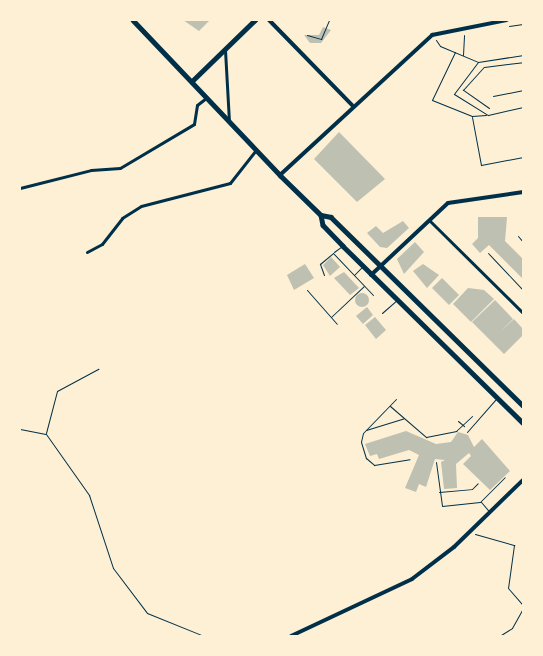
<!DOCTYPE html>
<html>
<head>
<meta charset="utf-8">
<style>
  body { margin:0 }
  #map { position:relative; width:543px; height:656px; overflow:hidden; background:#fdf0d5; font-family:Bitter,serif }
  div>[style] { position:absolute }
  .building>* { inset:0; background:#bec0b2 }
  .round { border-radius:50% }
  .path>* { height:1px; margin:-0.5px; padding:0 0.5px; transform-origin:0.5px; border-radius:0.5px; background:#003049 }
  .service>* { height:1px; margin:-0.5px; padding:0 0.5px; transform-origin:0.5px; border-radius:0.5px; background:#003049 }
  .minor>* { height:3px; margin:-1.5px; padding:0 1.5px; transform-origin:1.5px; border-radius:1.5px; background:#003049 }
  .tertiary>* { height:4px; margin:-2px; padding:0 2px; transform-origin:2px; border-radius:2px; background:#003049 }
  .secondary>* { height:4.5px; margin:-2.25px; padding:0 2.25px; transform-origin:2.25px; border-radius:2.25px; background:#003049 }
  span { translate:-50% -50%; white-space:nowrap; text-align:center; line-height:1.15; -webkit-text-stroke:4.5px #fdf0d5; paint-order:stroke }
  .frame { position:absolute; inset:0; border:21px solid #fdf0d5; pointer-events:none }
</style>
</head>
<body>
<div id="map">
  <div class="building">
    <div style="clip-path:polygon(183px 20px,210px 20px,199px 31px)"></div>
    <div style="clip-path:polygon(323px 27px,331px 30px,321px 43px,310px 43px,304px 35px,319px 35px)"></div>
    <div style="clip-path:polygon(339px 132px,385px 179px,357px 202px,314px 159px)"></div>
    <div style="clip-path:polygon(478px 217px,507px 217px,505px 241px,523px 259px,523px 279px,489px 245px,480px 253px,472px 244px,478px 238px)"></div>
    <div style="clip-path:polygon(403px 221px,409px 228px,387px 248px,380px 247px,367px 233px,376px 226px,383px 233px)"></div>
    <div style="clip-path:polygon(415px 242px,424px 252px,404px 274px,397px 259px)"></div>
    <div style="clip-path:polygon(331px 257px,340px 267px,330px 276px,323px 265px)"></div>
    <div style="clip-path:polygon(305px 264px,314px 278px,294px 290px,287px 275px)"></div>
    <div style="clip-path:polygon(423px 264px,439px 275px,427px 288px,413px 271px)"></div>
    <div style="clip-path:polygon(344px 272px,359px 288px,350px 295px,334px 278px)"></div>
    <div style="clip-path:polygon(442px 278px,459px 295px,449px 305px,432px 288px)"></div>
    <div style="clip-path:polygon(468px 288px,484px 290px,494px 299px,471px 322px,453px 304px)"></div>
    <div class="round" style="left:355px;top:293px;width:14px;height:14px"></div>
    <div style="clip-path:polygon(495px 300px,513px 319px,500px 332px,514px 319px,523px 329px,523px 335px,504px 354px,472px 322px)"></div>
    <div style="clip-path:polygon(367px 307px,373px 315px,363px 324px,356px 316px)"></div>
    <div style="clip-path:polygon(375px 317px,386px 330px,376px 339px,365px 325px)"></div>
    <div style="clip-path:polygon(406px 431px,436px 444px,451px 442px,458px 432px,468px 435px,474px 447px,482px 439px,510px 471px,490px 490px,463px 464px,471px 456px,469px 453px,456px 464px,457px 488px,444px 489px,441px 462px,445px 460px,435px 459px,426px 487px,419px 484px,416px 492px,405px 488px,419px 455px,409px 450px,379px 459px,377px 454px,370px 456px,365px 444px)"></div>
  </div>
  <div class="path">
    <div style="left:509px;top:26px;width:14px;rotate:-8deg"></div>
    <div style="left:436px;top:40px;width:7px;rotate:56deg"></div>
    <div style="left:440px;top:46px;width:41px;rotate:22.8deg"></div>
    <div style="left:478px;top:62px;width:46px;rotate:-8.8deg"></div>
    <div style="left:455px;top:52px;width:53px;rotate:115.6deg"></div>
    <div style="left:432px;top:100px;width:43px;rotate:21.8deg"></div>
    <div style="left:472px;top:116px;width:14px;rotate:-4deg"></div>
    <div style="left:463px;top:55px;width:20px;rotate:-87deg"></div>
    <div style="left:478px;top:62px;width:40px;rotate:127deg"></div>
    <div style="left:454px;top:94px;width:40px;rotate:32deg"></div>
    <div style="left:488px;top:115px;width:36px;rotate:-13deg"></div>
    <div style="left:493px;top:96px;width:31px;rotate:-11deg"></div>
    <div style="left:472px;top:117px;width:49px;rotate:79.4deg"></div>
    <div style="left:481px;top:165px;width:43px;rotate:-10.8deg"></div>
    <div style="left:396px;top:399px;width:47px;rotate:134.1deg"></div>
    <div style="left:363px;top:433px;width:9px;rotate:103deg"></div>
    <div style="left:361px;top:442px;width:17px;rotate:73deg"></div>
    <div style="left:366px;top:458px;width:11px;rotate:41deg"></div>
    <div style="left:374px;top:465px;width:36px;rotate:-9deg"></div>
    <div style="left:390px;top:406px;width:48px;rotate:40.7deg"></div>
    <div style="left:426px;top:437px;width:31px;rotate:-11deg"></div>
    <div style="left:456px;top:431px;width:22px;rotate:-43deg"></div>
    <div style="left:458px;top:421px;width:8px;rotate:40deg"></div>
    <div style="left:366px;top:430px;width:39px;rotate:-17deg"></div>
    <div style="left:475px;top:534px;width:41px;rotate:15.8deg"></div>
    <div style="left:514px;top:545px;width:43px;rotate:97.9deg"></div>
    <div style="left:508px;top:588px;width:23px;rotate:49deg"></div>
    <div style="left:501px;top:635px;width:13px;rotate:-32deg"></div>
    <div style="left:512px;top:628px;width:23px;rotate:-61deg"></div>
  </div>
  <div class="service">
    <div style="left:307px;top:35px;width:15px;rotate:16deg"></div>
    <div style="left:321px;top:39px;width:21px;rotate:-67deg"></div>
    <div style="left:489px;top:108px;width:32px;rotate:-145deg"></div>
    <div style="left:463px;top:90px;width:31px;rotate:-48deg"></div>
    <div style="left:484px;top:67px;width:39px;rotate:-7deg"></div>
    <div style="left:518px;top:236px;width:8px;rotate:50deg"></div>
    <div style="left:334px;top:252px;width:9px;rotate:-36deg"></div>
    <div style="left:488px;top:253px;width:51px;rotate:46.6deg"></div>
    <div style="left:324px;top:275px;width:12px;rotate:-110deg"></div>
    <div style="left:320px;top:264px;width:17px;rotate:-40deg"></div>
    <div style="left:333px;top:253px;width:58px;rotate:46.4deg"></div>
    <div style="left:354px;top:275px;width:11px;rotate:-45deg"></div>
    <div style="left:307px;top:290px;width:45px;rotate:48.6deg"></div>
    <div style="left:382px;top:313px;width:18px;rotate:-41deg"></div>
    <div style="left:331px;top:317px;width:45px;rotate:-43.2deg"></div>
    <div style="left:20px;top:429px;width:26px;rotate:11deg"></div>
    <div style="left:46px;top:434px;width:75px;rotate:54.8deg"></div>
    <div style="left:89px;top:495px;width:77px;rotate:71.8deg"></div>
    <div style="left:113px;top:568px;width:56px;rotate:52.9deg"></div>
    <div style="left:147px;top:613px;width:61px;rotate:22deg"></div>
    <div style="left:467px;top:432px;width:44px;rotate:-48.7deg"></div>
    <div style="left:46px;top:433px;width:43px;rotate:-75.3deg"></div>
    <div style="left:57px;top:391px;width:47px;rotate:-28.2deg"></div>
    <div style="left:436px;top:462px;width:44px;rotate:82.2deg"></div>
    <div style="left:442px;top:506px;width:38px;rotate:-6deg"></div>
    <div style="left:480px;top:502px;width:35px;rotate:-45deg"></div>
    <div style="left:439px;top:492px;width:33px;rotate:-5deg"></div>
    <div style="left:472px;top:489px;width:8px;rotate:-45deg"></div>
    <div style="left:481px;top:502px;width:11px;rotate:49deg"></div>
  </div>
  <div class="minor">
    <div style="left:225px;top:50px;width:71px;rotate:86.8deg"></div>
    <div style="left:20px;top:188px;width:73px;rotate:-14.2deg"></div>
    <div style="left:91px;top:170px;width:29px;rotate:-4deg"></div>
    <div style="left:120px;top:168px;width:86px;rotate:-30.7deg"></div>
    <div style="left:194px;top:124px;width:19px;rotate:-81deg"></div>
    <div style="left:197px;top:105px;width:11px;rotate:-38deg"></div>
    <div style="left:429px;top:220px;width:132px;rotate:44.7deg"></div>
    <div style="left:87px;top:252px;width:17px;rotate:-28deg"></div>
    <div style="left:102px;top:244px;width:33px;rotate:-52deg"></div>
    <div style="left:122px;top:218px;width:22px;rotate:-32deg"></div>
    <div style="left:141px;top:206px;width:92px;rotate:-14.5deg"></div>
    <div style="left:230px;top:183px;width:42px;rotate:-51.8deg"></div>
  </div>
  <div class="tertiary">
    <div style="left:269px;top:20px;width:119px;rotate:45.7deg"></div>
    <div style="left:280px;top:175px;width:207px;rotate:-42.6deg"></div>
    <div style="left:432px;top:35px;width:76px;rotate:-11.3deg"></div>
    <div style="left:371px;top:275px;width:105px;rotate:-43.1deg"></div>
    <div style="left:448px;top:203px;width:76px;rotate:-8.3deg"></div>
    <div style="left:291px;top:636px;width:134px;rotate:-25.2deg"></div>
    <div style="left:412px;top:579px;width:53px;rotate:-37.3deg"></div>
    <div style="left:454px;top:547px;width:96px;rotate:-44.2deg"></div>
  </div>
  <div class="secondary">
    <div style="left:133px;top:20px;width:214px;rotate:46.5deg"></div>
    <div style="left:280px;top:175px;width:57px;rotate:44.3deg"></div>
    <div style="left:321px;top:215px;width:10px;rotate:11deg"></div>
    <div style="left:331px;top:217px;width:269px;rotate:44.5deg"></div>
    <div style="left:192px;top:81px;width:88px;rotate:-44.1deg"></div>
    <div style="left:321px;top:215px;width:10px;rotate:79deg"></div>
    <div style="left:323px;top:225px;width:29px;rotate:46deg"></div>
    <div style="left:343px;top:246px;width:252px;rotate:44.5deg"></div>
  </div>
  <div class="frame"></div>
</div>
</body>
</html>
